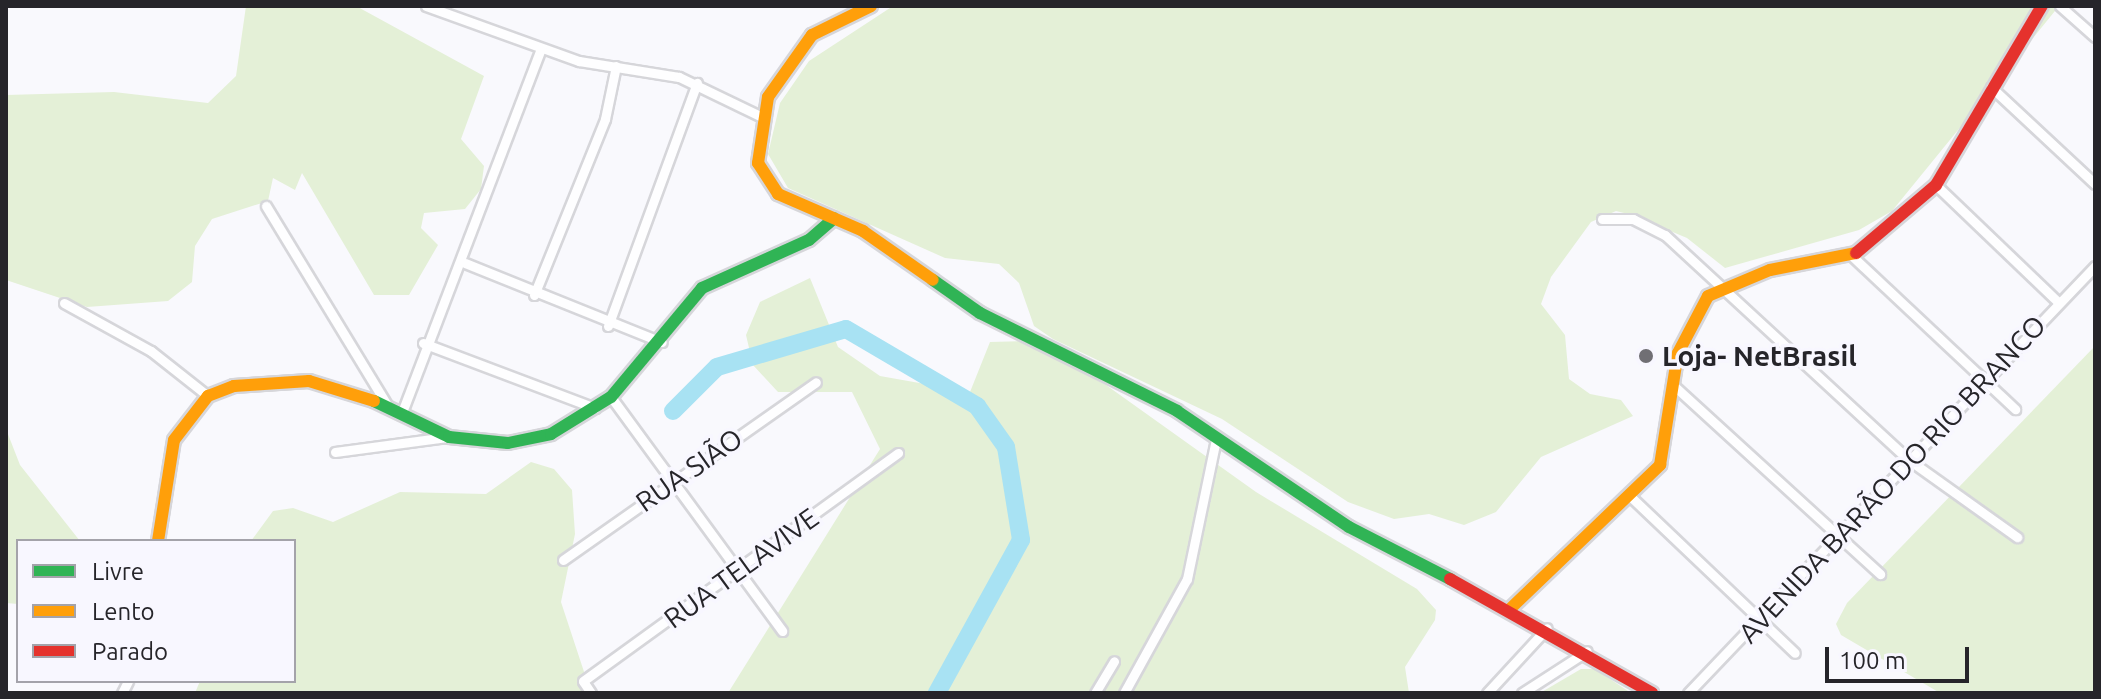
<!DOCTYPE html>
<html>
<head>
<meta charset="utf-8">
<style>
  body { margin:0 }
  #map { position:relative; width:2101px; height:699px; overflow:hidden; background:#f9f9fd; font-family:Ubuntu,sans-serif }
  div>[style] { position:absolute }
  .green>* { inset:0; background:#e4f0d7 }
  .river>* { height:18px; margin:-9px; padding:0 9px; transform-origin:9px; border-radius:9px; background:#a8e2f3 }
  .roads { filter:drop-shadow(2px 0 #d6d6da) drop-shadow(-2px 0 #d6d6da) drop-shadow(0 2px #d6d6da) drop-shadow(0 -2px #d6d6da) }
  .street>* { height:9px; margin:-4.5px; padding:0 4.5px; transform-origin:4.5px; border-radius:4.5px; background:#fefeff }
  .fast>* { height:12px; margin:-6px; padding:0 6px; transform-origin:6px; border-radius:6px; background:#30b455 }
  .slow>* { height:12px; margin:-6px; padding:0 6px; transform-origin:6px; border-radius:6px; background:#ff9f0a }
  .jam>* { height:12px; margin:-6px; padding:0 6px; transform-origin:6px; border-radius:6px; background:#e5322d }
  .dots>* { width:22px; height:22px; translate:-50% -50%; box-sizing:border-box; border:4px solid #f8f7ff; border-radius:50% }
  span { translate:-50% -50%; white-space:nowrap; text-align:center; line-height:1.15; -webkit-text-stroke:7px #f8f7ff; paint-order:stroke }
  .poi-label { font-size:28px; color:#26252a; font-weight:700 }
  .left { translate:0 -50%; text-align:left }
  .street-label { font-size:28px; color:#26252a }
  .frame { position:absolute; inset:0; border:8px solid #26252a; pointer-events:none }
  .legend { position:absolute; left:16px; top:539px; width:280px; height:144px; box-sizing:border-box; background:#f8f7ff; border:2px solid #a4a3aa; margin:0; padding:10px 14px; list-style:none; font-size:24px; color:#26252a }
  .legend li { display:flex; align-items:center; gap:16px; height:40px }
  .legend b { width:40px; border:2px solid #a4a3aa }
  .scale { position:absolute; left:1825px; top:647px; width:144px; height:36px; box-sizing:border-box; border:4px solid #26252a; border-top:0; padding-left:10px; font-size:24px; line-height:28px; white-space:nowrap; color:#26252a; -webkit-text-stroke:6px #f8f7ff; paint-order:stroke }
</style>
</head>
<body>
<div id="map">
  <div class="green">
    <div style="clip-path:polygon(246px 6px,356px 6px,484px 76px,461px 139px,484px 166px,481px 189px,465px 209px,424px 213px,421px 228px,438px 245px,409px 295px,374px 295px,302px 173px,295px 190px,273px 178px,268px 201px,212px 219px,195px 246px,192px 282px,168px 301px,87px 307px,6px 280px,6px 95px,114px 92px,208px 103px,236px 76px)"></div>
    <div style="clip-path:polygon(893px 6px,2059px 6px,1892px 211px,1859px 230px,1725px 268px,1687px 238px,1632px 215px,1616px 211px,1591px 222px,1551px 277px,1541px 304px,1565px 335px,1569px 379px,1590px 394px,1621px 400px,1633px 416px,1541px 457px,1496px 512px,1464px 525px,1429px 514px,1394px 519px,1348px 502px,1222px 419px,1053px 339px,1034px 326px,1019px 283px,999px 264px,945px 258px,788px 188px,768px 154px,780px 103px,809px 61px)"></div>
    <div style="clip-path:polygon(810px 278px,838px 347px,880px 376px,970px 392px,990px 342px,1022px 341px,1106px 385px,1256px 492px,1417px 589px,1436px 610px,1435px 620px,1405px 667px,1409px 693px,728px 693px,880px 449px,852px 392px,778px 392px,753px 365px,746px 335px,760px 302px)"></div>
    <div style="clip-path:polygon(2095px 346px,2095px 693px,1940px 693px,1841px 635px,1836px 624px,1847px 603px)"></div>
    <div style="clip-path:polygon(6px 429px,20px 465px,80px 541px,18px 541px,18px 604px,6px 603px)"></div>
    <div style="clip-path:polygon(531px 462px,554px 469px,572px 490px,575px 534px,561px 602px,591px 693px,195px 693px,200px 681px,294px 681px,294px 541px,251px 541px,273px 511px,293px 508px,333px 522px,400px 492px,486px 494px)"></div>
    <div style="clip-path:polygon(1581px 669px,1595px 669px,1631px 693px,1540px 693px)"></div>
  </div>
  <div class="river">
    <div style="left:673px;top:411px;width:62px;rotate:-45deg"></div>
    <div style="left:717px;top:367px;width:134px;rotate:-16.4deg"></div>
    <div style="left:846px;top:329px;width:152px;rotate:30.4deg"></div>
    <div style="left:977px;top:406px;width:50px;rotate:54.7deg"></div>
    <div style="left:1006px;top:447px;width:94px;rotate:80.8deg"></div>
    <div style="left:1021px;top:540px;width:175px;rotate:118.8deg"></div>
  </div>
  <div class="roads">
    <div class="street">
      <div style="left:426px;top:6px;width:163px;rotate:19.8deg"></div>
      <div style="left:579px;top:61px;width:101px;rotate:9.1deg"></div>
      <div style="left:679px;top:77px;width:92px;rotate:25.7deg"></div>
      <div style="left:2060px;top:6px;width:47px;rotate:41.5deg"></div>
      <div style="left:1991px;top:87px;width:142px;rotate:43deg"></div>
      <div style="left:1936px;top:185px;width:170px;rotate:43.8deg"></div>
      <div style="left:266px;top:206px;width:233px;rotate:58.7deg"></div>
      <div style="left:1602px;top:219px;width:31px"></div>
      <div style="left:1633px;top:219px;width:36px;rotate:27deg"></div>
      <div style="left:1665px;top:235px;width:332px;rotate:42.7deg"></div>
      <div style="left:1909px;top:460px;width:133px;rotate:35.5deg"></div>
      <div style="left:1852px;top:256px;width:224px;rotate:43.2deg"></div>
      <div style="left:465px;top:263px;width:212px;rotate:21.9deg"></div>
      <div style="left:534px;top:295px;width:190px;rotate:-68deg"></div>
      <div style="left:605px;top:119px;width:54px;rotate:-78.3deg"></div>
      <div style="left:64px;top:303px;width:99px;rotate:28.9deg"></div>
      <div style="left:151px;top:351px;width:73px;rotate:38.3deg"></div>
      <div style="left:608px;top:326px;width:259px;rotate:-69.9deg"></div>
      <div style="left:423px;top:343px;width:184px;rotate:20.7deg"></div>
      <div style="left:1672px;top:384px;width:282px;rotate:42.4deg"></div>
      <div style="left:611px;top:397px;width:290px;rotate:53.8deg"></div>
      <div style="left:401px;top:415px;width:392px;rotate:-69.1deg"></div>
      <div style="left:335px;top:452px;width:113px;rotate:-7.6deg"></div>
      <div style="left:1631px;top:497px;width:226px;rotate:43.6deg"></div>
      <div style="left:563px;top:560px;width:309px;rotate:-35.1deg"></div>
      <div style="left:122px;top:693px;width:13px;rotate:-63deg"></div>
      <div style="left:591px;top:693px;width:14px;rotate:-124deg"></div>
      <div style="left:583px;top:681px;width:389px;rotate:-35.9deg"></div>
      <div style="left:1095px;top:693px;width:37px;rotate:-59deg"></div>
      <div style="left:1124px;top:693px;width:130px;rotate:-61.1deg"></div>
      <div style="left:1187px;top:579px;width:143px;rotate:-78.3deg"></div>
      <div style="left:1487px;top:693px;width:88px;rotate:-47.3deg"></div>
      <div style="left:1522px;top:693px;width:77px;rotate:-32.9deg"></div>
      <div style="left:1688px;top:693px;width:590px;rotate:-46.37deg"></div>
    </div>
    <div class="fast">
      <div style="left:933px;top:280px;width:57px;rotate:35.1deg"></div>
      <div style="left:980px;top:313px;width:220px;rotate:26.4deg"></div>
      <div style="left:1177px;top:411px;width:207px;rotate:34deg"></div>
      <div style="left:1349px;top:527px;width:114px;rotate:27.2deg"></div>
      <div style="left:374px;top:401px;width:83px;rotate:25.6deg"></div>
      <div style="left:449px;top:437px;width:59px;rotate:5.8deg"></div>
      <div style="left:508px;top:443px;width:44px;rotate:-11.8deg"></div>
      <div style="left:551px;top:434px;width:70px;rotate:-31.7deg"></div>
      <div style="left:611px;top:397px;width:142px;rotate:-50.1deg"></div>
      <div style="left:702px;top:288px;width:117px;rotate:-24.2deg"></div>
      <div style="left:809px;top:240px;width:33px;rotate:-41deg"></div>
    </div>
    <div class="slow">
      <div style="left:871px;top:6px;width:66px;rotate:153.8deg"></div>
      <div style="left:812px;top:35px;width:76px;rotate:125.4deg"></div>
      <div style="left:768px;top:97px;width:67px;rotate:98.6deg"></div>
      <div style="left:758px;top:163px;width:37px;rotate:57deg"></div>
      <div style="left:778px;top:194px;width:93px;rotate:23.5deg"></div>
      <div style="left:863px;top:231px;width:85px;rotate:35deg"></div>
      <div style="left:158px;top:541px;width:102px;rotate:-81deg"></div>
      <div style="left:174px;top:440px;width:56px;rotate:-52.3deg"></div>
      <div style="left:208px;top:396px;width:28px;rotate:-21deg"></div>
      <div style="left:234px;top:386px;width:75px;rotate:-3.8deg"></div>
      <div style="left:309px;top:381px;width:68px;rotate:17.1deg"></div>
      <div style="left:1511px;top:608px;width:207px;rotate:-43.8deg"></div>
      <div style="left:1660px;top:465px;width:113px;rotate:-80.9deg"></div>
      <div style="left:1678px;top:353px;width:64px;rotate:-62.2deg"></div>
      <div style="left:1708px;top:296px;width:67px;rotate:-22.8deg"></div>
      <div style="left:1770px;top:270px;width:88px;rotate:-11.2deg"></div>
    </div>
    <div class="jam">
      <div style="left:1856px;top:253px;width:105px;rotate:-40.4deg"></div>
      <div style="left:1936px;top:185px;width:208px;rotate:-59.4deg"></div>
      <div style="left:1450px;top:579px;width:232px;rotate:29.4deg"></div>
    </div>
  </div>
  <div class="dots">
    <div style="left:1646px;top:356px;background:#706f74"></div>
  </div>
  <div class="poi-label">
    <span class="left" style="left:1662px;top:356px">Loja- NetBrasil</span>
  </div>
  <div class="street-label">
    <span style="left:689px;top:470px;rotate:-35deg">RUA SIÃO</span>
    <span style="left:1892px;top:479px;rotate:-47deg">AVENIDA BARÃO DO RIO BRANCO</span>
    <span style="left:741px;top:568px;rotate:-36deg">RUA TELAVIVE</span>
  </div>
  <div class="frame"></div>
  <ul class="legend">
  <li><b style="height:10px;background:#30b455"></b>Livre</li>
  <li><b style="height:10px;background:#ff9f0a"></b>Lento</li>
  <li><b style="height:10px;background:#e5322d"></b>Parado</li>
  </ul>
  <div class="scale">100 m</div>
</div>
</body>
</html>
